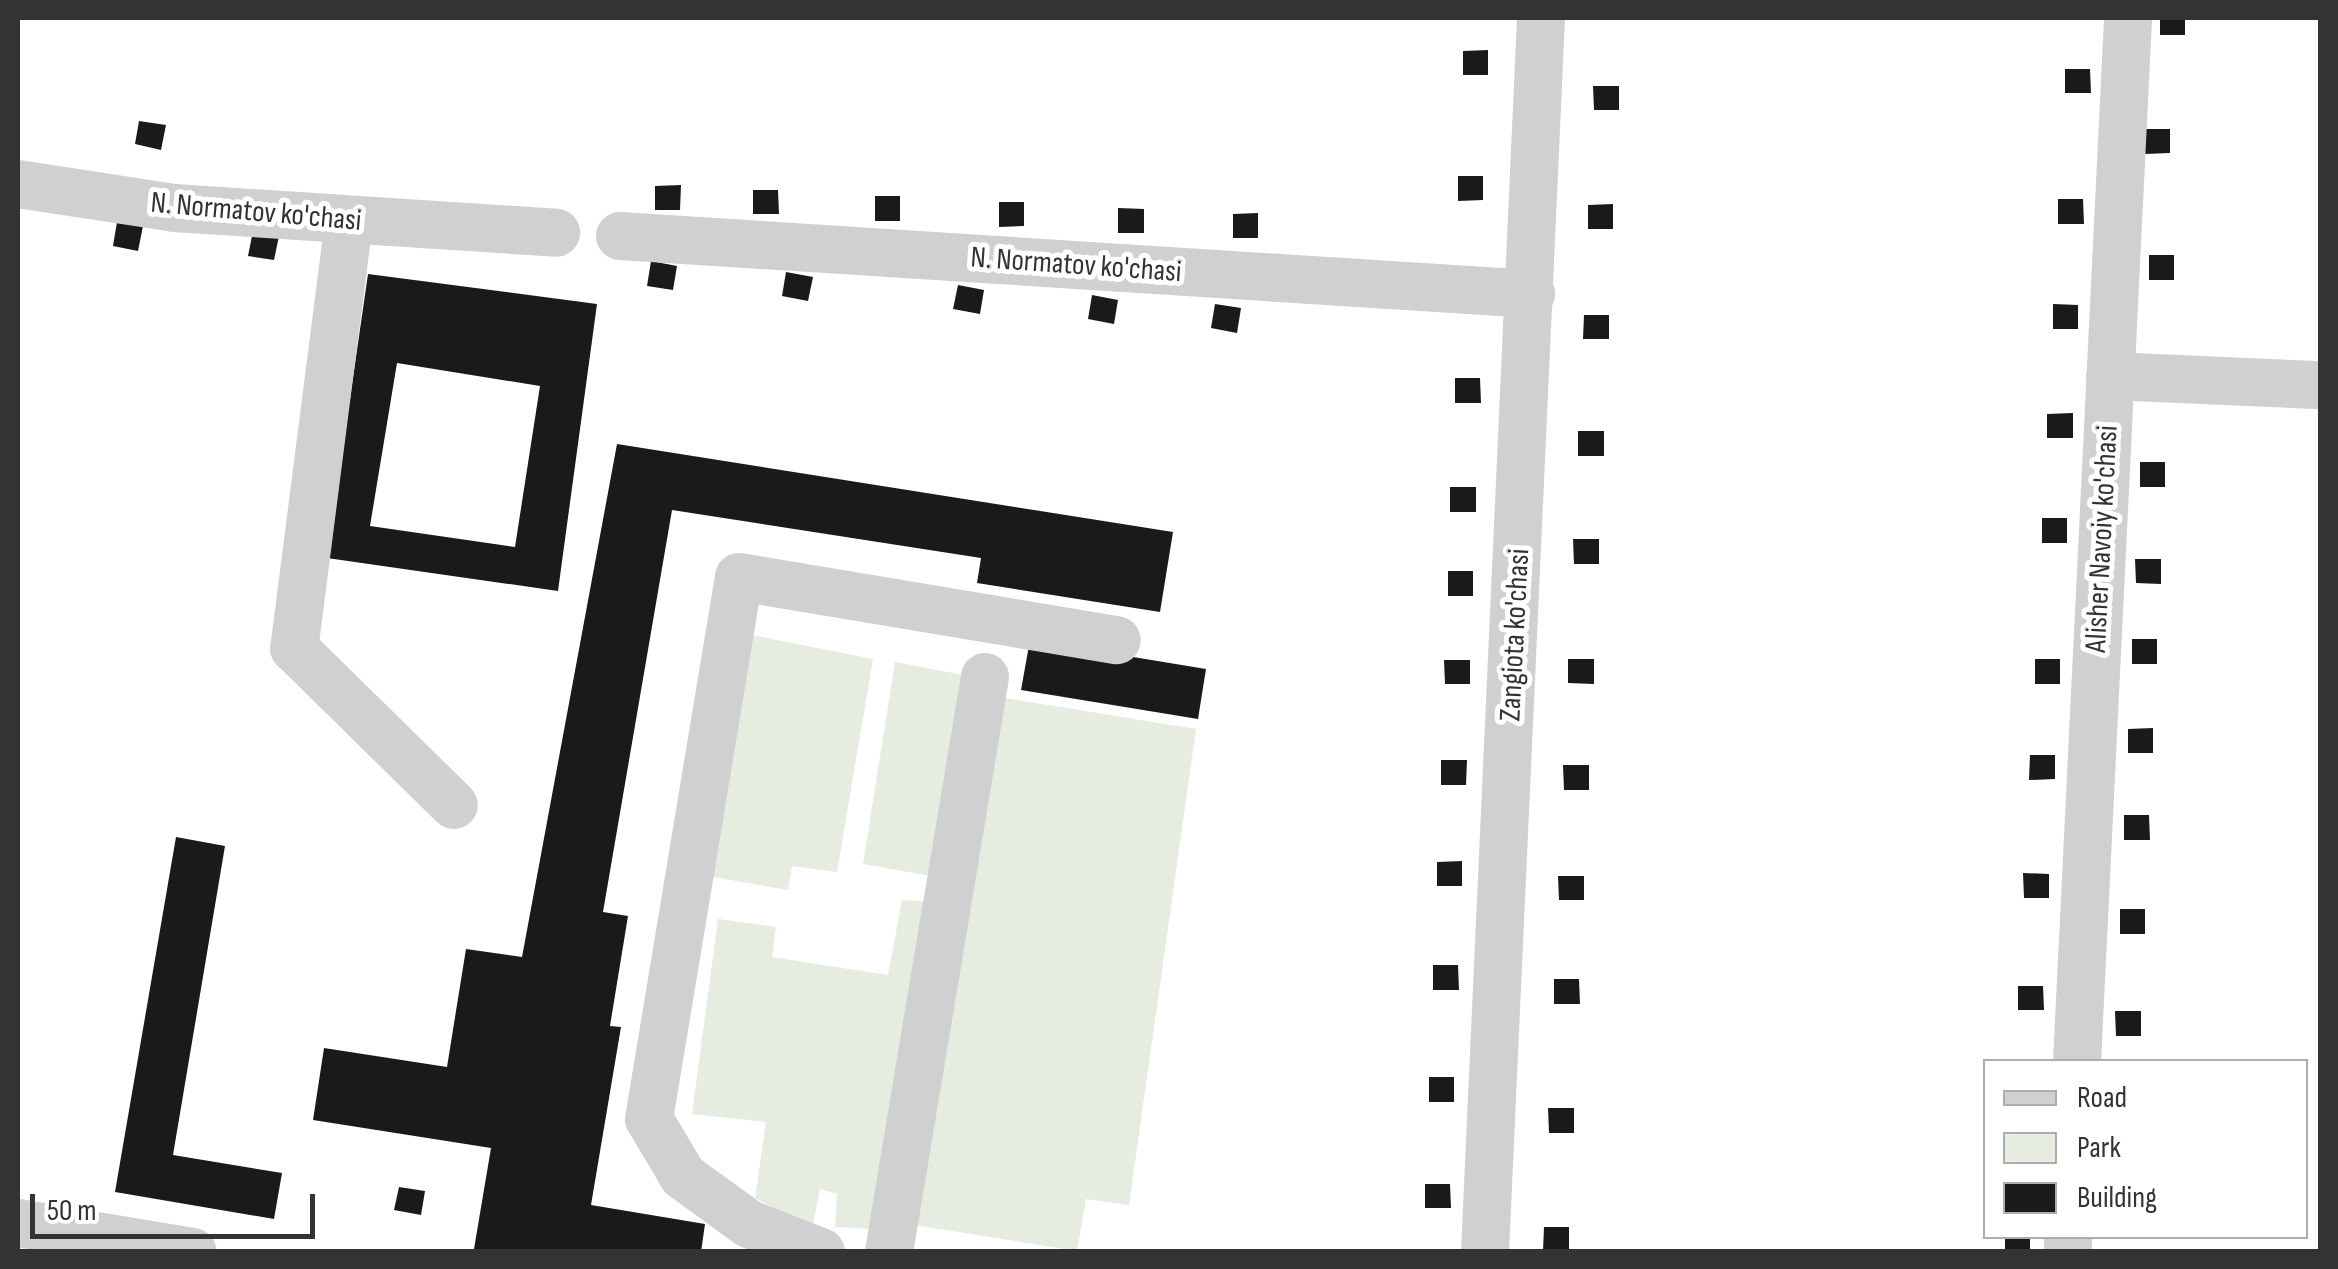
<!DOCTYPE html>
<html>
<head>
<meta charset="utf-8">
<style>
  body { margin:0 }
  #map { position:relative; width:2338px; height:1269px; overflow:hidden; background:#fff; font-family:"Sofia Sans Condensed",sans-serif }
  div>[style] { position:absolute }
  .green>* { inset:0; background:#e6ecdf }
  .building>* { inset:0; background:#1a1a1a }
  .minor>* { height:48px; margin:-24px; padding:0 24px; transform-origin:24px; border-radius:24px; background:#d0d0d0 }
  span { translate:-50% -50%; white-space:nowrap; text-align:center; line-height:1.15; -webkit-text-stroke:10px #fff; paint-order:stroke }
  .street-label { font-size:30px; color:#333 }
  .frame { position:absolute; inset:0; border:20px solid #333; pointer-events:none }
  .legend { position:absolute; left:1983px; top:1059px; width:325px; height:180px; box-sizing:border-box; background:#fff; border:2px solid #adadad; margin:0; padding:12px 18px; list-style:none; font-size:30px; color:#333 }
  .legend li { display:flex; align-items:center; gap:20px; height:50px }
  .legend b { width:50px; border:2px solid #adadad }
  .scale { position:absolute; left:30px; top:1194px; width:285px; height:45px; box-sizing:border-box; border:5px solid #333; border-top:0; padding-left:12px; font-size:30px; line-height:35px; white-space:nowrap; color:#333; -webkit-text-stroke:8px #fff; paint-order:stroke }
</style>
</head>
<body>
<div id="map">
  <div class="green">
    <div style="clip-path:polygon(752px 635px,873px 659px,837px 872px,792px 866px,788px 890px,708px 876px)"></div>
    <div style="clip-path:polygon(895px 662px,969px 676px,936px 877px,863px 864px)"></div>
    <div style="clip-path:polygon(999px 697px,1196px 729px,1129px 1205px,1086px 1199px,1077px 1251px,908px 1224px)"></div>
    <div style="clip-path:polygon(902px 900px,935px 902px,873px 1229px,835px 1227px,837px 1194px,820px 1189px,812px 1229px,755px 1198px,766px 1122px,692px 1114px,718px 919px,776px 927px,772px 957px,888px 975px)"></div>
  </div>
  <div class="building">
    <div style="clip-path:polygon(2160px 18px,2185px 18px,2185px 35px,2160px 35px)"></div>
    <div style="clip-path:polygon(1488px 50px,1488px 75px,1463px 75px,1463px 51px)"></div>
    <div style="clip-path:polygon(2065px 69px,2090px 69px,2091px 93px,2065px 93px)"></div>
    <div style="clip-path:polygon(1593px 86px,1619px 86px,1619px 110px,1594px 110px)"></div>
    <div style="clip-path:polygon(139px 121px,166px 125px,161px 150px,135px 144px)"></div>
    <div style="clip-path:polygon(2145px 129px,2170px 129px,2170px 153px,2145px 154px)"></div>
    <div style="clip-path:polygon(1458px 176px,1483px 176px,1483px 200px,1458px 201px)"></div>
    <div style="clip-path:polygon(681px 185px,680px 210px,655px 210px,655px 186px)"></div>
    <div style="clip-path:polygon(753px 190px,778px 190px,779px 214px,753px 214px)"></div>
    <div style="clip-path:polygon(875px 196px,900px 196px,900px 221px,875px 221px)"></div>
    <div style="clip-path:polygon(2058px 199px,2083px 199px,2084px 224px,2058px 224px)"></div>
    <div style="clip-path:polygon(999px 202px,1024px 202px,1024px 226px,999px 227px)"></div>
    <div style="clip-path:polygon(1613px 204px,1613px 229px,1588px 229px,1588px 205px)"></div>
    <div style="clip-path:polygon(1118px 208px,1144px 209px,1144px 233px,1118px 233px)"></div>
    <div style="clip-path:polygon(1258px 213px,1258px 238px,1233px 238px,1233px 214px)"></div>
    <div style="clip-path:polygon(117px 222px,143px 226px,138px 251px,113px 246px)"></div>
    <div style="clip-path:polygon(253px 231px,279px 236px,274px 260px,248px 256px)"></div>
    <div style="clip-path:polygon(2149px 255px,2174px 255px,2174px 280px,2149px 280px)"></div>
    <div style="clip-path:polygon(651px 261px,677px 266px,673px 290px,647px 286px)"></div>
    <div style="clip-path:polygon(786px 272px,813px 277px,808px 301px,782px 296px)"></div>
    <div style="clip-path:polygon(evenodd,368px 274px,597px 304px,558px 591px,327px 558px,368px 274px,397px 363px,540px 386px,515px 547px,370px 526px,397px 363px)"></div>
    <div style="clip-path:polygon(958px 285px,984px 290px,980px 314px,953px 309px)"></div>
    <div style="clip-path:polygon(1092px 295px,1118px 300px,1114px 324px,1088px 319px)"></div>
    <div style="clip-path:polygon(1215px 304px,1241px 308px,1237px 333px,1211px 328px)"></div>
    <div style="clip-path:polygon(2053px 304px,2078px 305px,2078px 329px,2053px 329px)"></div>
    <div style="clip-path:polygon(1584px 315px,1609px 315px,1609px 339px,1583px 339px)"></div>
    <div style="clip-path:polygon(1455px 378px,1480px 378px,1481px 403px,1455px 403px)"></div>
    <div style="clip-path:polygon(2073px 413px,2073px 438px,2047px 438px,2047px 414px)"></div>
    <div style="clip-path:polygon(1578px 431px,1604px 431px,1604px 456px,1578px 456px)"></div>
    <div style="clip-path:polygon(617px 444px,1173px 532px,1160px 612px,977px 583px,981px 558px,672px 510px,603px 912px,628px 916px,610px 1026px,621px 1027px,591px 1205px,705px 1224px,701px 1252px,486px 1252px,474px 1249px,491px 1148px,313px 1120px,324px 1048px,447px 1067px,466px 949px,522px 957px)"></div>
    <div style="clip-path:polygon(2140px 462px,2165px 462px,2165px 487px,2140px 487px)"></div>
    <div style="clip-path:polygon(1450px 487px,1476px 487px,1476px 512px,1450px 512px)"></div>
    <div style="clip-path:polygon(2042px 518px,2067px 518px,2067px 543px,2042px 543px)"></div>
    <div style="clip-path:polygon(1573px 539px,1599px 539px,1599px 564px,1574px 564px)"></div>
    <div style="clip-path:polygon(2135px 559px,2161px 559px,2161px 584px,2136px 583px)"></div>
    <div style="clip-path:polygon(1448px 571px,1473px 571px,1473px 596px,1448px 596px)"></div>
    <div style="clip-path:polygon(2132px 639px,2157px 639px,2157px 664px,2132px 664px)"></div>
    <div style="clip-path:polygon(1030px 640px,1206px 669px,1198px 719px,1021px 690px)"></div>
    <div style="clip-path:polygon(1568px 659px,1594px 659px,1594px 684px,1568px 683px)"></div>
    <div style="clip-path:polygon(2035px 659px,2060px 659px,2060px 684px,2035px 684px)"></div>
    <div style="clip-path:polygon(1444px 660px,1470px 660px,1470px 684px,1445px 684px)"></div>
    <div style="clip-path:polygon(2153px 728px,2153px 753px,2128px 753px,2128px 729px)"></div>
    <div style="clip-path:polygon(2030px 755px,2055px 755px,2055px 779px,2029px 780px)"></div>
    <div style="clip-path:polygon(1441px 760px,1467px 760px,1466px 785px,1441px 785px)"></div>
    <div style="clip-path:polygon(1563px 765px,1589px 765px,1589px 790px,1564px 790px)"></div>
    <div style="clip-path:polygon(2124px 815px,2149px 815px,2150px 840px,2124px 840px)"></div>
    <div style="clip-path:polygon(176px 837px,225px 846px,173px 1155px,282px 1173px,274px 1219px,115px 1192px)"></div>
    <div style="clip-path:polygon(1462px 861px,1462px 886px,1437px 886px,1437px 862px)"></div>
    <div style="clip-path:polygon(2023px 873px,2049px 874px,2049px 898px,2024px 898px)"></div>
    <div style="clip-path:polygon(1558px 876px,1584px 876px,1584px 900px,1559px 900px)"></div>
    <div style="clip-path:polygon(2120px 909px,2145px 909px,2145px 934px,2120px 934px)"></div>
    <div style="clip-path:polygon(1433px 965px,1458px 965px,1459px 990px,1433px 990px)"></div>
    <div style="clip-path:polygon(1554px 979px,1579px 979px,1580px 1004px,1554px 1004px)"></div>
    <div style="clip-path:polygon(2018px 986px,2043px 986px,2044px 1010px,2018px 1010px)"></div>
    <div style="clip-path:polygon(2115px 1011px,2141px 1011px,2141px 1036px,2116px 1036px)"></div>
    <div style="clip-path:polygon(1429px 1077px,1454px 1077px,1454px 1102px,1429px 1102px)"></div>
    <div style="clip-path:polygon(1548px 1108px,1574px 1108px,1574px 1133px,1549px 1133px)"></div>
    <div style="clip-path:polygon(1425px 1184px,1450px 1184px,1451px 1208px,1425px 1208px)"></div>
    <div style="clip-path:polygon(399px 1187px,425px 1191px,421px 1215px,394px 1210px)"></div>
    <div style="clip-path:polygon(1544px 1227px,1569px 1227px,1569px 1252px,1543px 1251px)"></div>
    <div style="clip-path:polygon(2005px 1236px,2030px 1236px,2030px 1252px,2005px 1252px)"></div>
  </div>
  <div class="minor">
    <div style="left:18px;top:184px;width:158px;rotate:8.7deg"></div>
    <div style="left:174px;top:208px;width:383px;rotate:3.7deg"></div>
    <div style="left:349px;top:221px;width:431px;rotate:97.3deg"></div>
    <div style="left:294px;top:648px;width:224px;rotate:44.5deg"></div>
    <div style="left:620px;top:236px;width:913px;rotate:3.64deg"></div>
    <div style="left:2110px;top:376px;width:210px;rotate:2.5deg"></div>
    <div style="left:2077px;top:1062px;width:1045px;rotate:-87.2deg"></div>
    <div style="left:18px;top:1223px;width:177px;rotate:9.4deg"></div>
    <div style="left:821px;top:1252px;width:77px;rotate:-158.7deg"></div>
    <div style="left:749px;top:1224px;width:82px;rotate:-144deg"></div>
    <div style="left:683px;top:1176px;width:66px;rotate:-120.8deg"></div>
    <div style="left:649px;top:1119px;width:549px;rotate:-80.57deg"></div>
    <div style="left:739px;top:577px;width:383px;rotate:9.5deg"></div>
    <div style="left:889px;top:1252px;width:583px;rotate:-80.52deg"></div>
    <div style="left:1485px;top:1252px;width:1235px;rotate:-87.4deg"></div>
    <div style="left:2068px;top:1252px;width:16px;rotate:-90deg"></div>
  </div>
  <div class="street-label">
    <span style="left:256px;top:212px;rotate:5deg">N. Normatov ko'chasi</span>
    <span style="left:1076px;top:265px;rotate:4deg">N. Normatov ko'chasi</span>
    <span style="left:2102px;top:539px;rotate:-87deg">Alisher Navoiy ko'chasi</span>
    <span style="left:1515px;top:635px;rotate:-87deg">Zangiota ko'chasi</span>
  </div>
  <div class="frame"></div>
  <ul class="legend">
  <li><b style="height:12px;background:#d0d0d0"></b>Road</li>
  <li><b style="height:28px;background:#e6ecdf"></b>Park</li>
  <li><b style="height:28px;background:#1a1a1a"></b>Building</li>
  </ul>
  <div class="scale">50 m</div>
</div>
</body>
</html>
